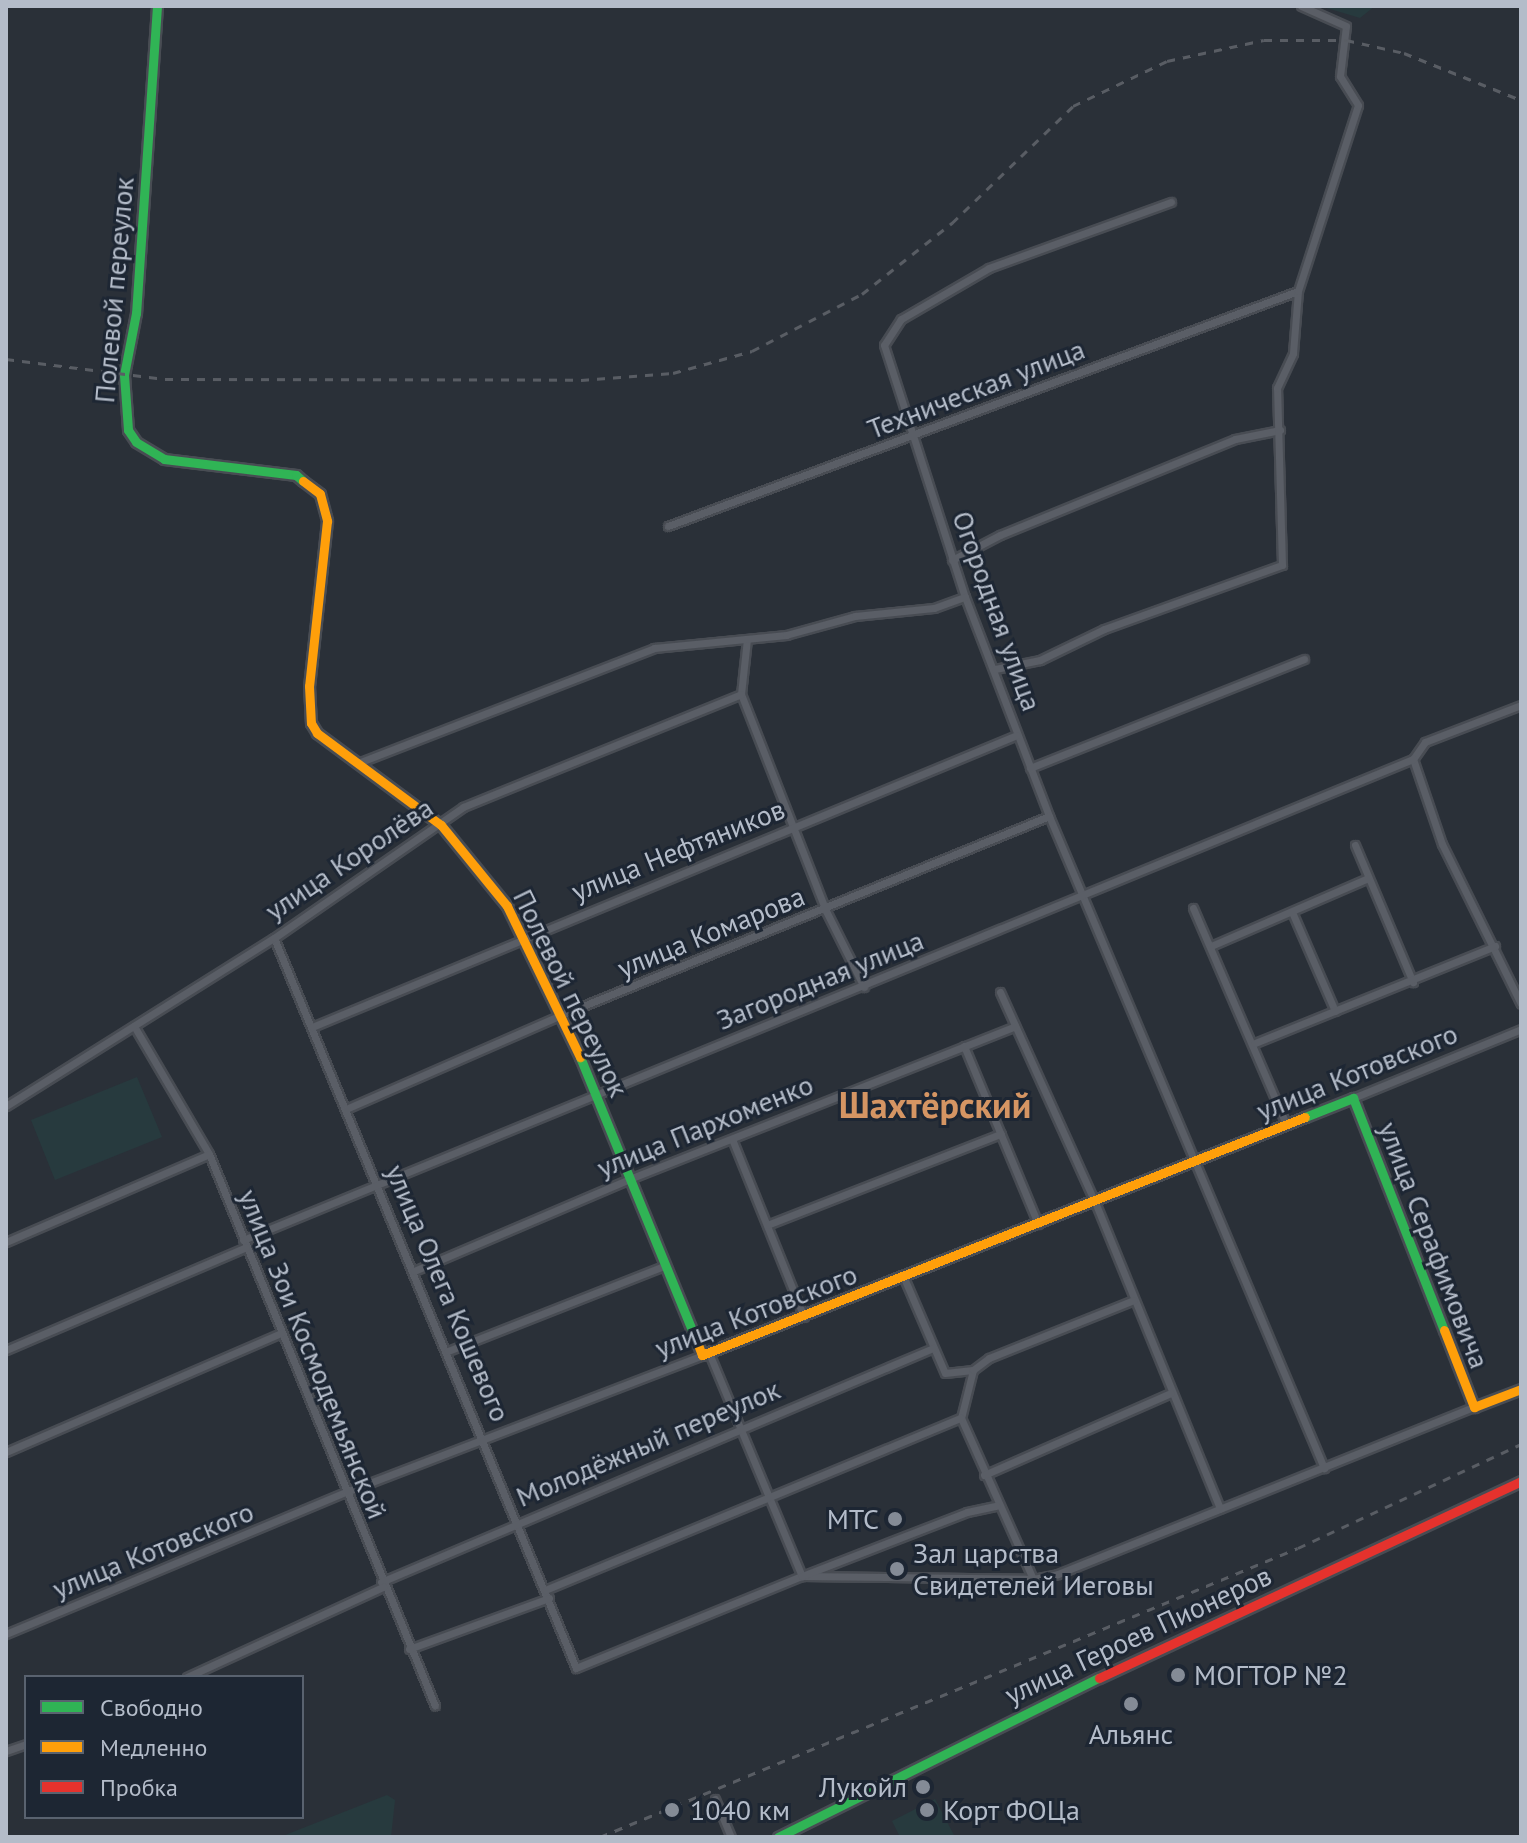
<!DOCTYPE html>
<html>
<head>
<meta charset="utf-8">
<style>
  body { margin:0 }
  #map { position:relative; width:1527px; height:1843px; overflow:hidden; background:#2a3038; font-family:"PT Sans",sans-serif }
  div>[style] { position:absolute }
  .green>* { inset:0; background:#273a3e }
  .roads { filter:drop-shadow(2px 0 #484c53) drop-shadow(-2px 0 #484c53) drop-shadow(0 2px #484c53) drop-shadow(0 -2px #484c53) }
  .street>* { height:7px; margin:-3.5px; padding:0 3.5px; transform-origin:3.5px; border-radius:3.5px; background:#5a5e66 }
  .fast>* { height:9px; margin:-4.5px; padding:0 4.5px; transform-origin:4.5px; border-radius:4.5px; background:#30b455 }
  .slow>* { height:9px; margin:-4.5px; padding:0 4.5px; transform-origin:4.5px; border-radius:4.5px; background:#ff9f0a }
  .jam>* { height:9px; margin:-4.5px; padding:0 4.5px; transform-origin:4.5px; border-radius:4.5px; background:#e5322d }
  .rail>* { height:3px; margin-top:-1.5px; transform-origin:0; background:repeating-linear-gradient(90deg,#595d64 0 8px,transparent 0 16px) }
  .dots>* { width:22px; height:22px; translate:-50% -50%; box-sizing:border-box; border:4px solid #1d2633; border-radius:50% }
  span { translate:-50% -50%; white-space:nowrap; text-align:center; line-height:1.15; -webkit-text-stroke:6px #1d2633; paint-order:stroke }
  .street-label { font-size:28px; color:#b4bcc9 }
  .poi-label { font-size:28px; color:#b4bcc9 }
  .right { translate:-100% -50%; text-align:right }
  .left { translate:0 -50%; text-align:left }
  .district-label { font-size:36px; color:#d59563; font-weight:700 }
  .frame { position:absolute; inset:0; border:8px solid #b4bcc9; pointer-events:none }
  .legend { position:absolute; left:24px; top:1675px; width:280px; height:144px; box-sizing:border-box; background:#1d2633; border:2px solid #59626f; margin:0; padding:10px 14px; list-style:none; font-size:24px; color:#b4bcc9 }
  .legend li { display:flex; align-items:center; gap:16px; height:40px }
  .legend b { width:40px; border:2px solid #59626f }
</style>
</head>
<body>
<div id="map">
  <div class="green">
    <div style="clip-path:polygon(1320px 6px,1375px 6px,1360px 18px)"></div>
    <div style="clip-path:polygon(137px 1077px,162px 1137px,55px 1180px,31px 1120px)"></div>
    <div style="clip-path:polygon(387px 1795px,395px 1800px,391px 1837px,280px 1837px)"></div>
    <div style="clip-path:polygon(935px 1799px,955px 1837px,900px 1837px,892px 1821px)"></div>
  </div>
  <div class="roads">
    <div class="street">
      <div style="left:1171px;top:202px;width:194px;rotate:160.1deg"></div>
      <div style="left:989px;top:268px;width:102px;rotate:149.9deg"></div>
      <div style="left:901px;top:319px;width:31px;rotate:123deg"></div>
      <div style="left:884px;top:345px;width:265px;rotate:72.2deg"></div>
      <div style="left:965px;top:597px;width:235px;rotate:69deg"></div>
      <div style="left:1049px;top:816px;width:708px;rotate:67.13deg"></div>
      <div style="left:668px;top:526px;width:672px;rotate:-20.46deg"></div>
      <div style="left:952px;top:560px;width:54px;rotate:-27.5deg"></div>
      <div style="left:1000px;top:535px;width:254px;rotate:-22.2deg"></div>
      <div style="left:1235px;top:439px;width:46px;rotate:-11.3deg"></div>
      <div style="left:747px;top:639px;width:55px;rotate:96.2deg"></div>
      <div style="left:741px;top:694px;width:233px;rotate:68.6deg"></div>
      <div style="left:826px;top:911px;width:85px;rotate:63.4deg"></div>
      <div style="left:995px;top:669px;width:46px;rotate:-11.3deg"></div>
      <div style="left:1040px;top:660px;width:71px;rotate:-25.8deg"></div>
      <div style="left:1104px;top:629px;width:189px;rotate:-19.8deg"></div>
      <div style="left:1282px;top:565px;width:177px;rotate:-91.6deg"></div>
      <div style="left:1277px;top:388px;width:38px;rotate:-65deg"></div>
      <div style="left:1293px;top:353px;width:62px;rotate:-85.4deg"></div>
      <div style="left:1298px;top:291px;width:195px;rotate:-72.1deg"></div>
      <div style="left:1358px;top:105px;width:34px;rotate:-122deg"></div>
      <div style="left:1340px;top:76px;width:50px;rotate:-83.2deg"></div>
      <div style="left:1346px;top:26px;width:49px;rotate:-156deg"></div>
      <div style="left:1521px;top:705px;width:103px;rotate:158.9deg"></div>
      <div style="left:1425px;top:742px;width:21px;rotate:125deg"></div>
      <div style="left:1413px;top:759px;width:90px;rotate:71.2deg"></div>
      <div style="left:1442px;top:844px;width:178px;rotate:63.7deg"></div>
      <div style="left:358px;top:763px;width:318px;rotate:-21.2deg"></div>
      <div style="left:654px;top:648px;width:133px;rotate:-5.6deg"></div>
      <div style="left:786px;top:635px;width:72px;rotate:-15.4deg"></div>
      <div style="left:855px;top:616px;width:79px;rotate:-5.8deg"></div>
      <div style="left:934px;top:608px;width:33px;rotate:-20deg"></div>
      <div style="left:1030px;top:768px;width:295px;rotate:-21.7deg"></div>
      <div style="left:1355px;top:845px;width:149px;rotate:67.1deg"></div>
      <div style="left:1193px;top:908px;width:235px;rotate:66.7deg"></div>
      <div style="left:1292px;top:912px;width:108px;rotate:66.5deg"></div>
      <div style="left:274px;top:938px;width:790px;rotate:67.53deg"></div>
      <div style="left:576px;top:1668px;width:244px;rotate:-22.2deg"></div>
      <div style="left:802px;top:1576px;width:231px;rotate:0.7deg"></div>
      <div style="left:1033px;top:1579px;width:25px;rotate:-11deg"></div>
      <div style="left:1058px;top:1574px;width:448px;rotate:-21.9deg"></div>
      <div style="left:1211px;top:946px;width:171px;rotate:-23.4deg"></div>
      <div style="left:1000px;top:992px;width:230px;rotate:65.7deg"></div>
      <div style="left:1095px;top:1202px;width:331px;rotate:67.8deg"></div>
      <div style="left:134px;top:1026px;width:148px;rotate:59.6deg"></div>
      <div style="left:209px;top:1154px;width:596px;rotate:67.73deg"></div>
      <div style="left:312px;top:1027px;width:763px;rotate:-22.5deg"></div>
      <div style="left:1255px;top:1043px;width:259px;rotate:-22deg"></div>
      <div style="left:964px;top:1046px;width:193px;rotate:67.4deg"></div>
      <div style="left:1353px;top:1098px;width:182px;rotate:-22.3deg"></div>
      <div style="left:6px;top:1106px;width:316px;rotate:-32.1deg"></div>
      <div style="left:274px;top:938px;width:230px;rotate:-34.7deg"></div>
      <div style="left:463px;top:807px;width:300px;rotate:-22.1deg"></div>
      <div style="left:346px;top:1109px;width:235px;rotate:-23.6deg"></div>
      <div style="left:561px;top:1015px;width:527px;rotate:-22.18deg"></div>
      <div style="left:732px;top:1139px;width:192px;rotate:68deg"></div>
      <div style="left:767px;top:1225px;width:251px;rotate:-21.3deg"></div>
      <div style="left:243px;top:1240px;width:1265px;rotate:-22.35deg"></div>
      <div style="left:6px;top:1242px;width:221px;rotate:-23.4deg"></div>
      <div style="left:414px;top:1271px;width:237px;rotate:-23.1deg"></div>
      <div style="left:632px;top:1178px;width:412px;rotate:-21.6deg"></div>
      <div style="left:904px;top:1278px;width:103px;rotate:66.7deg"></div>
      <div style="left:945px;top:1373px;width:28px;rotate:-6deg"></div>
      <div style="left:973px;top:1370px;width:49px;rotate:104deg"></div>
      <div style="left:961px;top:1418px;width:176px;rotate:65.9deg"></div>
      <div style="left:6px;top:1350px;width:261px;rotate:-23.2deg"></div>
      <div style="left:448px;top:1351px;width:234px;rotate:-21.5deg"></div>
      <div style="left:709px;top:1353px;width:242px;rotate:67.4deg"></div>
      <div style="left:802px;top:1576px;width:177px;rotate:-21.2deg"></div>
      <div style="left:967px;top:1512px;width:30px;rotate:-12deg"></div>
      <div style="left:973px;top:1370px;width:20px;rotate:-37deg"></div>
      <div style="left:989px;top:1358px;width:156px;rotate:-21.8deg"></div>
      <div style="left:6px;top:1452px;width:300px;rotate:-23.4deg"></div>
      <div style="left:984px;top:1475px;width:204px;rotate:-23.7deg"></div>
      <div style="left:381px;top:1582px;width:600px;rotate:-22.97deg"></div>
      <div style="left:545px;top:1590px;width:450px;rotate:-22.5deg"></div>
      <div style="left:6px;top:1634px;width:368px;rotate:-22.7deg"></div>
      <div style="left:346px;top:1492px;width:381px;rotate:-21deg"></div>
      <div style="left:409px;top:1649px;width:149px;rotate:-20deg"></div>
      <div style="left:187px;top:1677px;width:216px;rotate:-24.7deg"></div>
      <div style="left:6px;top:1751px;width:21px;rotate:-19deg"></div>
      <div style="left:715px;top:1799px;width:41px;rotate:67.2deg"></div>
    </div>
    <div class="fast">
      <div style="left:157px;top:6px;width:308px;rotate:93.9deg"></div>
      <div style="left:136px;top:313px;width:63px;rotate:101deg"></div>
      <div style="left:124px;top:375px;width:55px;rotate:85.8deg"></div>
      <div style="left:128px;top:430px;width:14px;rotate:56deg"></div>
      <div style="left:136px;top:442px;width:33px;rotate:31deg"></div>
      <div style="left:164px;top:459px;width:133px;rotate:6.9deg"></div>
      <div style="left:296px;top:475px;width:9px;rotate:41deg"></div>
      <div style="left:580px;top:1057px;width:308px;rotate:67.7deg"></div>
      <div style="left:1305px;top:1117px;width:52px;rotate:-21.6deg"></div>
      <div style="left:1353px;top:1098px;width:249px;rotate:68.6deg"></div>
      <div style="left:778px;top:1837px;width:358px;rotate:-26.4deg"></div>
    </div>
    <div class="slow">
      <div style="left:303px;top:481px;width:21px;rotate:37deg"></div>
      <div style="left:320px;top:494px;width:28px;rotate:75deg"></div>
      <div style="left:327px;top:521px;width:166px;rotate:96.2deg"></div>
      <div style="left:309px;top:686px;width:37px;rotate:87deg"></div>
      <div style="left:311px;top:723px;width:12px;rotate:59deg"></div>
      <div style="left:317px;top:733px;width:154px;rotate:36.6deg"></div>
      <div style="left:441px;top:825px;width:104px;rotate:50.8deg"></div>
      <div style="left:507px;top:906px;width:168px;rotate:64.2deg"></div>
      <div style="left:1444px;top:1330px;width:83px;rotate:68.7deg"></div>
      <div style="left:1474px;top:1407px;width:50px;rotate:-21deg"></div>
      <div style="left:697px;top:1342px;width:14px;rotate:69deg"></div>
      <div style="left:702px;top:1355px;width:648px;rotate:-21.54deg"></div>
    </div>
    <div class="jam">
      <div style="left:1099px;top:1678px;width:466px;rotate:-25deg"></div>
    </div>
  </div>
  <div class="rail">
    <div style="left:6px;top:359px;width:160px;rotate:7.2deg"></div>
    <div style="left:165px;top:379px;width:416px;rotate:0.1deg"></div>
    <div style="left:581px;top:380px;width:92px;rotate:-4.4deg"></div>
    <div style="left:673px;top:373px;width:82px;rotate:-15.6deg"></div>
    <div style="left:752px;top:351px;width:124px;rotate:-27.4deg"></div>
    <div style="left:862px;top:294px;width:115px;rotate:-38.3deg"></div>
    <div style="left:952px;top:223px;width:168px;rotate:-44deg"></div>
    <div style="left:1073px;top:106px;width:104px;rotate:-25.6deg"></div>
    <div style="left:1167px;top:61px;width:99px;rotate:-12.2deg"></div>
    <div style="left:1264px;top:40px;width:82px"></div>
    <div style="left:1346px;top:40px;width:59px;rotate:12.6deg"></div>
    <div style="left:1404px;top:53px;width:126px;rotate:21.9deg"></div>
    <div style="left:600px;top:1837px;width:755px;rotate:-22.49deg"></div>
    <div style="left:1298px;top:1548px;width:246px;rotate:-25deg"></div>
  </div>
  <div class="dots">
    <div style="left:895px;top:1519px;background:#848b96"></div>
    <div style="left:897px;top:1569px;background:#848b96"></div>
    <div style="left:1178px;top:1675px;background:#848b96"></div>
    <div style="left:1131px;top:1704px;background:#848b96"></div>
    <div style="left:923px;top:1787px;background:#848b96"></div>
    <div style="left:672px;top:1810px;background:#848b96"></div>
    <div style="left:927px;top:1810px;background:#848b96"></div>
  </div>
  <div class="street-label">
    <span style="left:114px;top:290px;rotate:-85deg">Полевой переулок</span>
    <span style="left:976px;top:389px;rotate:-21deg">Техническая улица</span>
    <span style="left:997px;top:611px;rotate:70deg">Огородная улица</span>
    <span style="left:678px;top:850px;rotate:-22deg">улица Нефтяников</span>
    <span style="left:349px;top:859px;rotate:-34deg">улица Королёва</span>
    <span style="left:711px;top:932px;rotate:-22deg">улица Комарова</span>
    <span style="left:820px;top:980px;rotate:-22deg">Загородная улица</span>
    <span style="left:571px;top:993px;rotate:64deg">Полевой переулок</span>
    <span style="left:1357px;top:1072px;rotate:-22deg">улица Котовского</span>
    <span style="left:705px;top:1126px;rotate:-22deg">улица Пархоменко</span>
    <span style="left:1434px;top:1245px;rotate:69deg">улица Серафимовича</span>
    <span style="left:448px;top:1293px;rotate:67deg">улица Олега Кошевого</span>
    <span style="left:756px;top:1311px;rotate:-21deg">улица Котовского</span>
    <span style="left:313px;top:1354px;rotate:68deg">улица Зои Космодемьянской</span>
    <span style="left:648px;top:1443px;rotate:-23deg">Молодёжный переулок</span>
    <span style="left:153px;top:1550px;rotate:-22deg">улица Котовского</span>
    <span style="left:1138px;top:1635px;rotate:-25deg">улица Героев Пионеров</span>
  </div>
  <div class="poi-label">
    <span class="right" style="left:879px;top:1519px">МТС</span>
    <span class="left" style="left:913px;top:1569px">Зал царства<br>Свидетелей Иеговы</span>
    <span class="left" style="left:1194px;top:1675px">МОГТОР №2</span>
    <span style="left:1131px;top:1734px">Альянс</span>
    <span class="right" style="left:907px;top:1787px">Лукойл</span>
    <span class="left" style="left:690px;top:1810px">1040 км</span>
    <span class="left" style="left:943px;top:1810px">Корт ФОЦа</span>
  </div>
  <div class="district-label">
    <span style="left:935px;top:1105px">Шахтёрский</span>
  </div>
  <div class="frame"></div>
  <ul class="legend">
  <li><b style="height:10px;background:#30b455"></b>Свободно</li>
  <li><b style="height:10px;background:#ff9f0a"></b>Медленно</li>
  <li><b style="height:10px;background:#e5322d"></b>Пробка</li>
  </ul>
</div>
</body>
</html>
